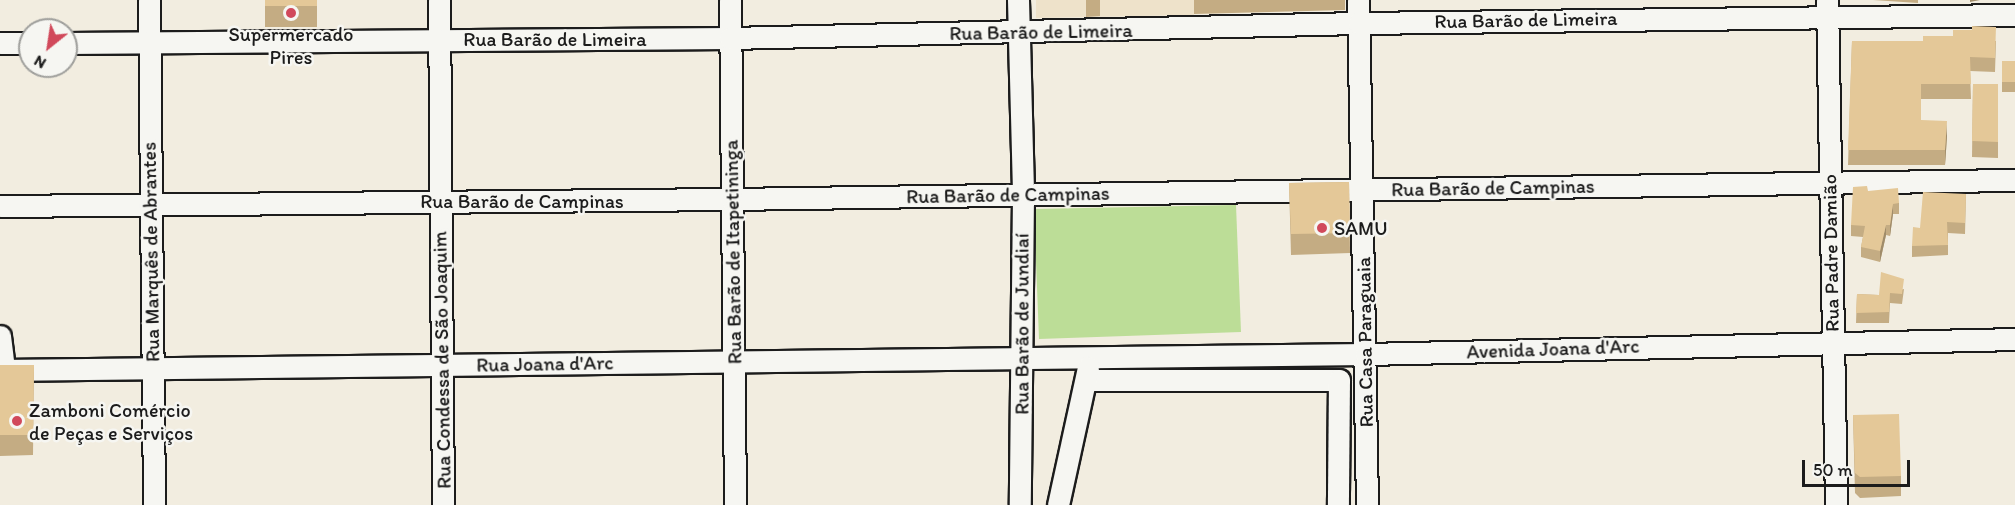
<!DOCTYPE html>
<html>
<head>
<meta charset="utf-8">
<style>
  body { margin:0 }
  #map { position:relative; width:2015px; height:505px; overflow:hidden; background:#f2ede0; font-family:Itim,sans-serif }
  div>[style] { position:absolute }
  .built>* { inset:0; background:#eee2ca }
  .green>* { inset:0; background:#bcdd97 }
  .roads { filter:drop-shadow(2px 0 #1c1c1c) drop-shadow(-2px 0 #1c1c1c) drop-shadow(0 2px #1c1c1c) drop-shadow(0 -2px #1c1c1c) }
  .minor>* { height:21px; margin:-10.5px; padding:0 10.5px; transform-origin:10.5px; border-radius:10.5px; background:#f6f6f2 }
  .wall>* { inset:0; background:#c4ac83 }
  .shaded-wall>* { inset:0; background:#a08c6a }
  .building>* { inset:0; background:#e4c898 }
  .dots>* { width:16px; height:16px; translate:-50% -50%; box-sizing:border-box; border:3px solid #f6f6f2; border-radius:50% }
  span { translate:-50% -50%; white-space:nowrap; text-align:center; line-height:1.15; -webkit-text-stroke:5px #f6f6f2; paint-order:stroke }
  .street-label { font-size:20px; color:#1c1c1c }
  .poi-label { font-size:20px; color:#1c1c1c }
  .left { translate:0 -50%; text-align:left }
  .north { position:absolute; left:18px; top:18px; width:60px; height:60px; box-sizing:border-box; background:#f6f6f2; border:2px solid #9f9f9c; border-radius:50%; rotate:210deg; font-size:16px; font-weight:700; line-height:24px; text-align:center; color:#1c1c1c }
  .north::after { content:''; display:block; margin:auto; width:21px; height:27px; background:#d1495b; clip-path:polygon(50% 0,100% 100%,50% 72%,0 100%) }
  .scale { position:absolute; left:1802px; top:460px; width:108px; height:27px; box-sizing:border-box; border:3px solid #1c1c1c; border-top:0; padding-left:8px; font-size:18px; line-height:21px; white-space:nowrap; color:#1c1c1c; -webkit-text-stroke:4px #f6f6f2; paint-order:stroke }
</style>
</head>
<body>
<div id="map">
  <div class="built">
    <div style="clip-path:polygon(1036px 0,1194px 0,1194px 15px,1036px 18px)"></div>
  </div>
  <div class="green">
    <div style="clip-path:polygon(1236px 205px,1241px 332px,1039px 339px,1034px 209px)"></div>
  </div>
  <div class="roads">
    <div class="minor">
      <div style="left:149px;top:0;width:505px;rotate:89.43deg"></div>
      <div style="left:439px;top:0;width:505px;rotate:89.55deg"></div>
      <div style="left:730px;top:0;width:505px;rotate:89.43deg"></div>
      <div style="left:1018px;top:0;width:195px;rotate:88.5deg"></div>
      <div style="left:1023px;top:195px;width:310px;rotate:90.6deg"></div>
      <div style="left:1358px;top:0;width:505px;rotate:88.98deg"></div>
      <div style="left:1827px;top:0;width:505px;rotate:88.98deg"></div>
      <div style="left:0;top:43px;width:30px"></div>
      <div style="left:66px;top:43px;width:664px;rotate:-0.43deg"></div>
      <div style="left:730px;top:38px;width:629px;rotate:-1.37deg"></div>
      <div style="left:1359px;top:23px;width:656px;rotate:-0.7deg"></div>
      <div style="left:0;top:206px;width:731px;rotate:-0.55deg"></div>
      <div style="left:731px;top:199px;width:1284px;rotate:-0.85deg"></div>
      <div style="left:0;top:336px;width:34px;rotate:83deg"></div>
      <div style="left:0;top:370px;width:1366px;rotate:-0.67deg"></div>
      <div style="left:1366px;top:354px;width:649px;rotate:-1.32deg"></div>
      <div style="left:1086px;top:380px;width:253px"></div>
      <div style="left:1339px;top:380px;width:125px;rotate:90.5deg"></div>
      <div style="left:1058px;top:505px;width:141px;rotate:-77.7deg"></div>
    </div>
  </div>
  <div class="wall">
    <div style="clip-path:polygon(265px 0,317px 0,317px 27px,265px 27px)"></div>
    <div style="clip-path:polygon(1086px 0,1100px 0,1100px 16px,1086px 17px)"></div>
    <div style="clip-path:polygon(1194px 0,1345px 0,1345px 10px,1194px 14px)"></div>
    <div style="clip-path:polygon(1873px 0,1918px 0,1918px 3px)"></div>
    <div style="clip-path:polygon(1852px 41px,1996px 41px,1995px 72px,1970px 71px,1971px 99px,1921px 99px,1921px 120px,1947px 136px,1945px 165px,1848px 165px)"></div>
    <div style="clip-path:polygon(2002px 61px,2015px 61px,2015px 92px,2002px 92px)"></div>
    <div style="clip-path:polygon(1973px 84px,1998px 84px,1998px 158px,1972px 157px)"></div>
    <div style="clip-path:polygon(1349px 182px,1350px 253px,1291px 255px,1289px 183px)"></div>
    <div style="clip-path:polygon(1868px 191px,1899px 203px,1899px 214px,1893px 214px,1890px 236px,1886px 235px,1880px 262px,1861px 257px,1861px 247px,1863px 237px,1851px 236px,1851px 225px)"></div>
    <div style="clip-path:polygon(1966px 194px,1965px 234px,1948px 233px,1948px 255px,1912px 257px,1912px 246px,1920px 228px)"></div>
    <div style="clip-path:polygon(1904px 289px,1902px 304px,1890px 303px,1889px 323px,1856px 323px,1857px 294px,1879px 295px)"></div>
    <div style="clip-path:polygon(0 365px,34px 365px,33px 455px,0 456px)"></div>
    <div style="clip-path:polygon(1853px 415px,1901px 476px,1901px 496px,1860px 498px,1855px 493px)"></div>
  </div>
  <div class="shaded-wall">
    <div style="clip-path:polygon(1970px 0,1980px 0,1970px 2px)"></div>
    <div style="clip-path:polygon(1947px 121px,1947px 136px,1945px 165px,1945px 150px)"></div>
    <div style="clip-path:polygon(1893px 204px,1893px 214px,1890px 236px,1890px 225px)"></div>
    <div style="clip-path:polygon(1886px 225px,1886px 235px,1880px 262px,1880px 251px)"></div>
  </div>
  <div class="building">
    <div style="clip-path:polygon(265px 0,317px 0,317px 6px,265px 6px)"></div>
    <div style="clip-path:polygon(1972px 26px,1996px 27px,1995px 58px,1970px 57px,1971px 84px,1921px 84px,1921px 120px,1947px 121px,1945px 150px,1848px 150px,1852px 41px,1923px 41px,1923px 36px,1953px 36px,1953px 30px,1972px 30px)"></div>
    <div style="clip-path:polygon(2002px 61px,2015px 61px,2015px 82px,2002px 82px)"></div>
    <div style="clip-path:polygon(1973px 84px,1998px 84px,1998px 142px,1972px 141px)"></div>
    <div style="clip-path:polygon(1349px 182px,1350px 233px,1291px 234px,1289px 183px)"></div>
    <div style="clip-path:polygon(1867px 186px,1868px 191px,1898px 188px,1899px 203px,1893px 204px,1890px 225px,1886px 225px,1880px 251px,1861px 247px,1865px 226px,1851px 225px,1853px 187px)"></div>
    <div style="clip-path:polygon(1923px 192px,1966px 194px,1965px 223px,1947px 222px,1948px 245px,1912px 246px,1913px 227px,1920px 228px)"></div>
    <div style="clip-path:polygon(1881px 272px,1904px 279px,1902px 294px,1890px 293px,1889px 312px,1856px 313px,1857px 294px,1879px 295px)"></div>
    <div style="clip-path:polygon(0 365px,34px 365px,33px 435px,0 435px)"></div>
    <div style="clip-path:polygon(1899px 414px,1901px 476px,1860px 477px,1855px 473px,1853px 415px)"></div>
  </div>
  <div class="dots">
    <div style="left:291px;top:13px;background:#d1495b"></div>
    <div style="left:1322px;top:228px;background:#d1495b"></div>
    <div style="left:17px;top:421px;background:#d1495b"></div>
  </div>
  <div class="street-label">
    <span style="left:1526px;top:20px;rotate:-1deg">Rua Barão de Limeira</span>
    <span style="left:1041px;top:32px;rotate:-1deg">Rua Barão de Limeira</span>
    <span style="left:555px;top:39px">Rua Barão de Limeira</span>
    <span style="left:1493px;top:188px;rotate:-1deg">Rua Barão de Campinas</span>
    <span style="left:1008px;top:195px;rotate:-1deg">Rua Barão de Campinas</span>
    <span style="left:522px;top:201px">Rua Barão de Campinas</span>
    <span style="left:151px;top:252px;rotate:-91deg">Rua Marquês de Abrantes</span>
    <span style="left:733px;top:252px;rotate:-91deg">Rua Barão de Itapetininga</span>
    <span style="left:1831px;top:253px;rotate:-91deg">Rua Padre Damião</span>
    <span style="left:1022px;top:324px;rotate:-90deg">Rua Barão de Jundiaí</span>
    <span style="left:1365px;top:342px;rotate:-91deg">Rua Casa Paraguaia</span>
    <span style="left:1553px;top:349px;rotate:-2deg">Avenida Joana d'Arc</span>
    <span style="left:442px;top:360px;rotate:-91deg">Rua Condessa de São Joaquim</span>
    <span style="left:545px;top:364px;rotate:-1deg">Rua Joana d'Arc</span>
  </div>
  <div class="poi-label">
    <span style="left:291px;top:46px">Supermercado<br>Pires</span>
    <span class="left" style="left:1334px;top:228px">SAMU</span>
    <span class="left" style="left:29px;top:422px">Zamboni Comércio<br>de Peças e Serviços</span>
  </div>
  <div class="north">N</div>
  <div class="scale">50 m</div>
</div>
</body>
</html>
